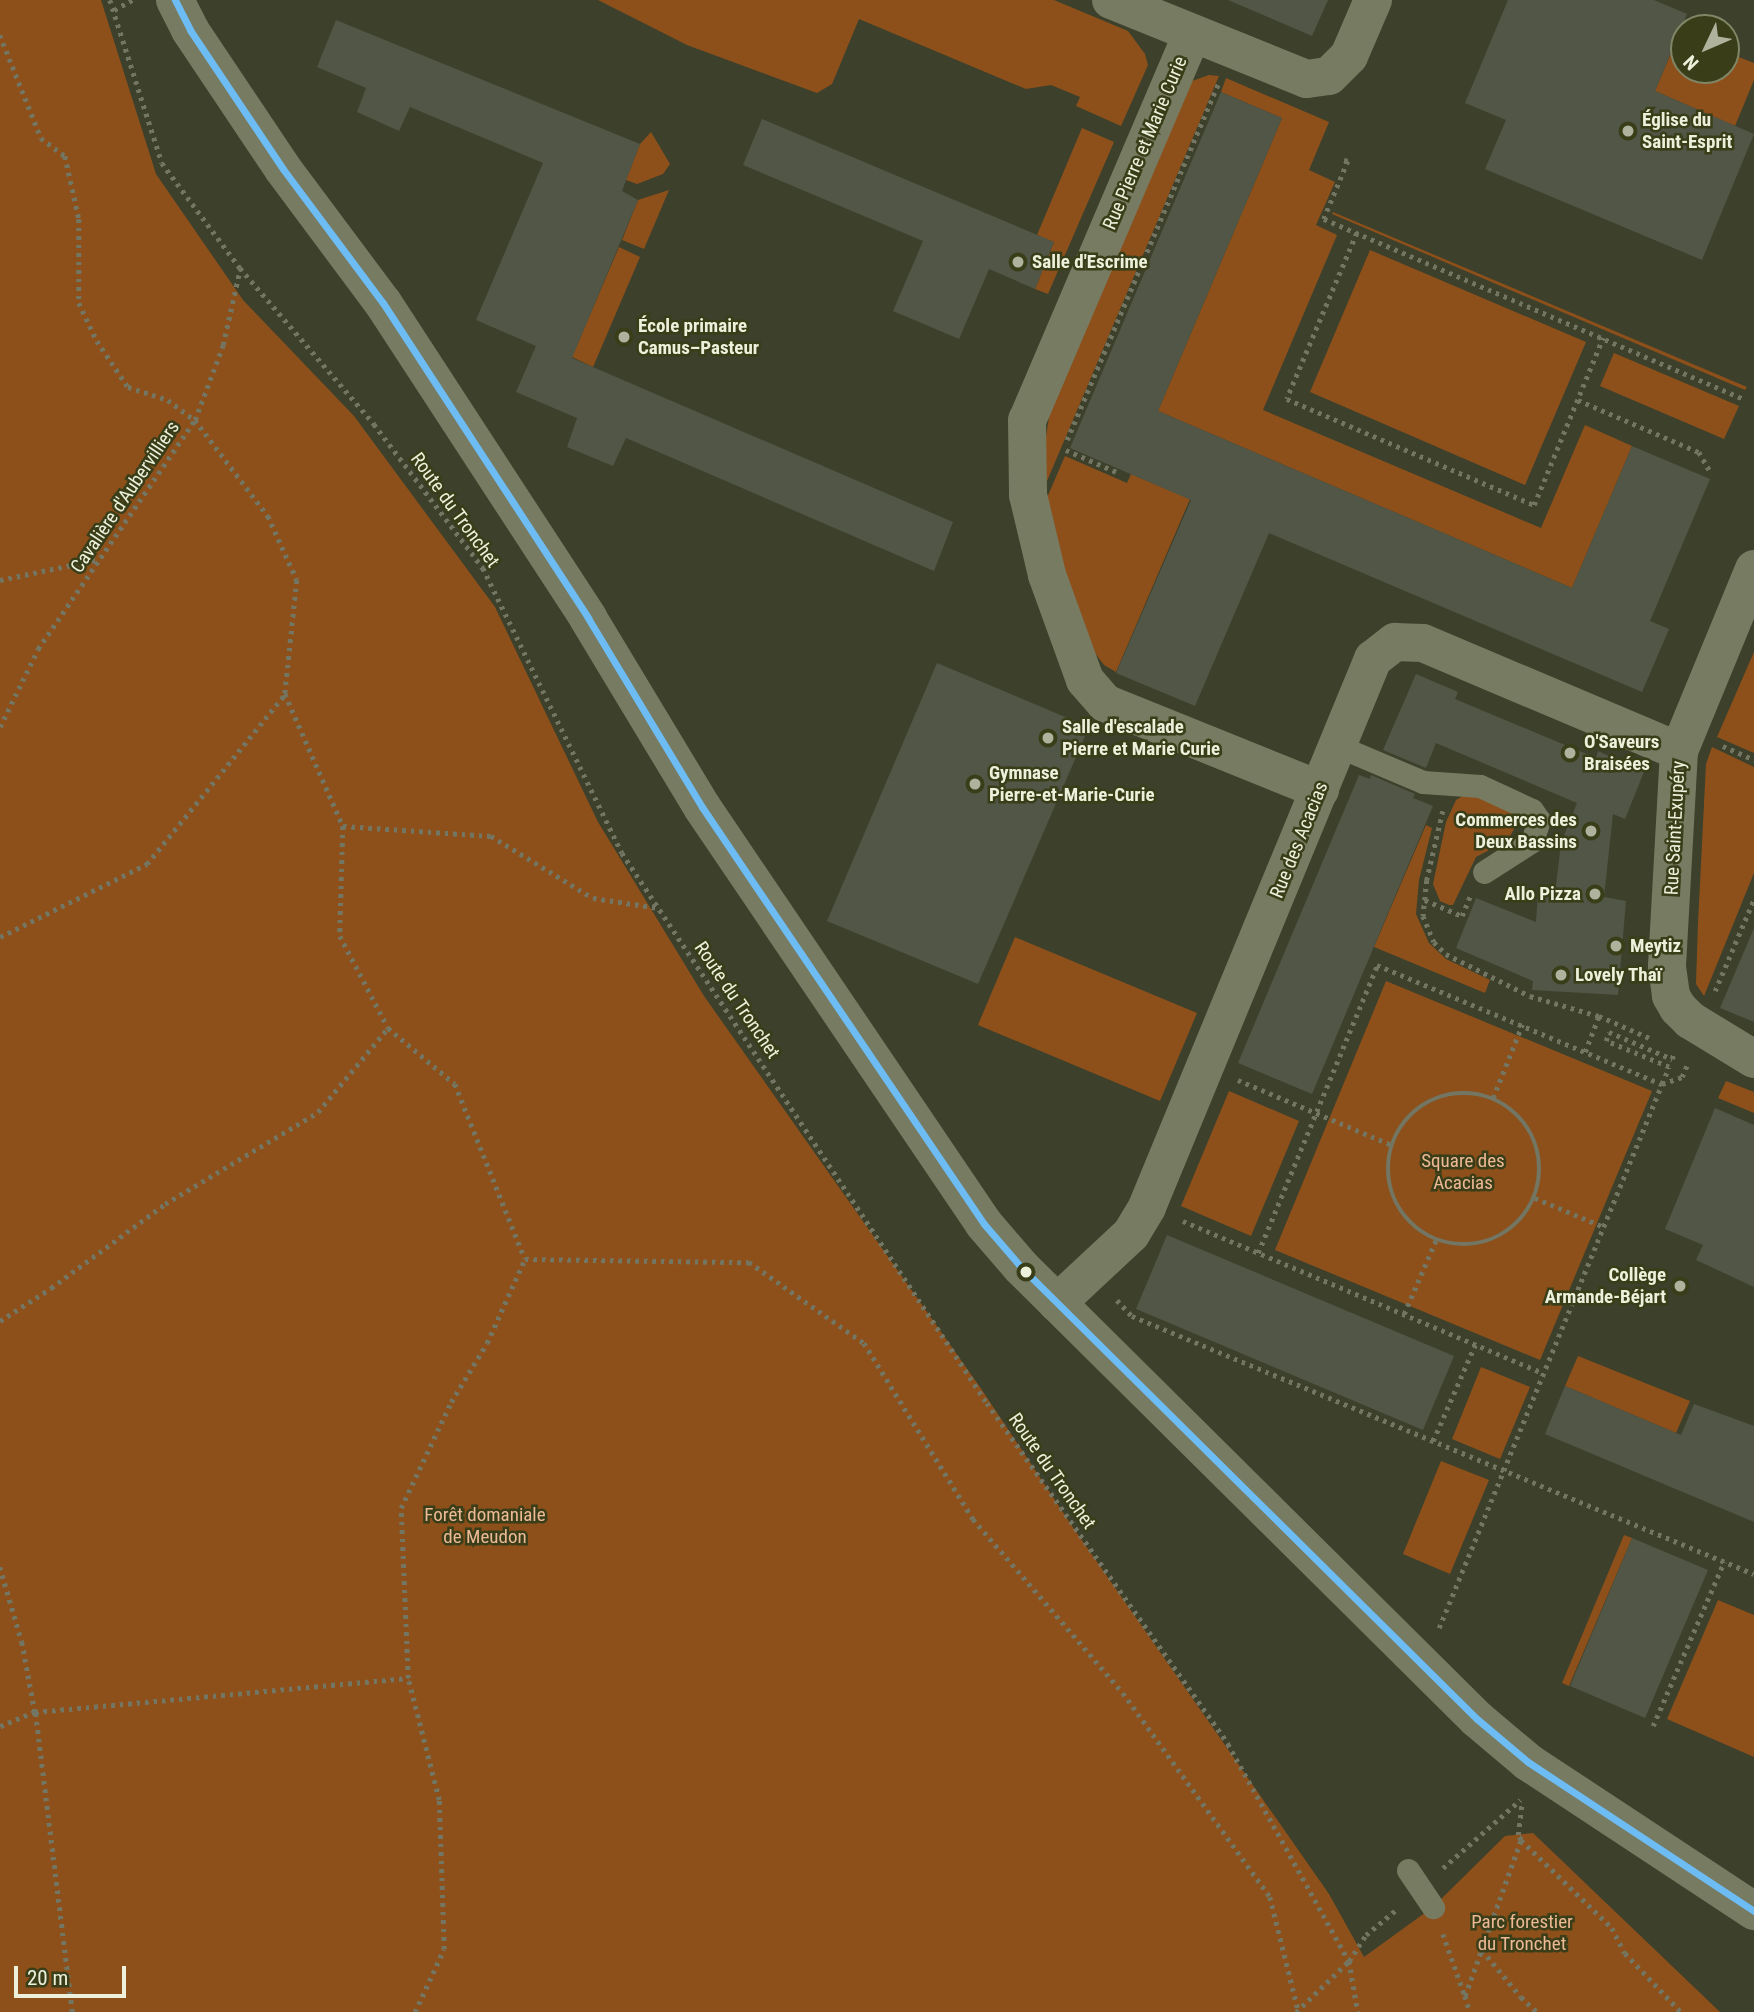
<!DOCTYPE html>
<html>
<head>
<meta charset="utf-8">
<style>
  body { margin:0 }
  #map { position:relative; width:1754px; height:2012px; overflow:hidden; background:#3d402b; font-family:"Roboto Condensed",sans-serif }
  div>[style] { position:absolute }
  .green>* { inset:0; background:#8d501b }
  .building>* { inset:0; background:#515646 }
  .path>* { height:4.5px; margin-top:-2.25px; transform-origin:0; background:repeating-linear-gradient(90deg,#737662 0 3.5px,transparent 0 8.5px) }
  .path>.ring { margin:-2.25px; padding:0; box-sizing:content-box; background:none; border:4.5px solid #737662; border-radius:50% }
  .service>* { height:23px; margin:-11.5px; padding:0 11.5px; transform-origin:11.5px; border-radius:11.5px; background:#777b61 }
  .minor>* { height:38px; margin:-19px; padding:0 19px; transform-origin:19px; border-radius:19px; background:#777b61 }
  .bus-1>* { height:7px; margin:-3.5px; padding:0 3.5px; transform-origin:3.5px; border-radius:3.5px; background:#6dbcf4 }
  .dots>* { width:19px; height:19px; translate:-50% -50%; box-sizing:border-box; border:4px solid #393e19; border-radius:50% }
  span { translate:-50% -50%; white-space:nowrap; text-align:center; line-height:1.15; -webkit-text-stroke:5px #393e19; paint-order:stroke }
  .poi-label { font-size:19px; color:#edf1db; font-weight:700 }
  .left { translate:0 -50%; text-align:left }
  .right { translate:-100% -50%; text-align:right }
  .street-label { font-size:19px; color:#edf1db }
  .park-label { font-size:19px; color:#eeb995 }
  .north { position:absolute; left:1670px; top:14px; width:70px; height:70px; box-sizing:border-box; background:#393e19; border:2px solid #818667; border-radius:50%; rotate:226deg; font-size:19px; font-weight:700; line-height:28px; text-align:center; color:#edf1db }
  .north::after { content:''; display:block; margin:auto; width:24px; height:32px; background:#afb39d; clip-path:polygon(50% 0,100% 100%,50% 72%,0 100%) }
  .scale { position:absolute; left:14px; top:1966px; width:112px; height:32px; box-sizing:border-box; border:4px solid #edf1db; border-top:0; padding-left:9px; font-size:21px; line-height:24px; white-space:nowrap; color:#edf1db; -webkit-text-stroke:5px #393e19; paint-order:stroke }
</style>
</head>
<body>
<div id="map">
  <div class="green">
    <div style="clip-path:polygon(0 0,101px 0,156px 174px,243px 300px,354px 416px,495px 607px,598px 822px,704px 996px,982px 1390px,1074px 1529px,1329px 1894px,1364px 1957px,1433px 1907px,1505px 1836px,1533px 1833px,1720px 2012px,0 2012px)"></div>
    <div style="clip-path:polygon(598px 0,1054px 0,1128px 31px,1145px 54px,1148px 65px,1121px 126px,1076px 106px,1080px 97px,1051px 85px,1026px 89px,859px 19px,832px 84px,817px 93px,687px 45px)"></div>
    <div style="clip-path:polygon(1680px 32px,1684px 34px,1684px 70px,1726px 70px,1726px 52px,1754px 63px,1754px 80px,1735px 126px,1655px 91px)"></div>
    <div style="clip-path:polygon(1209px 75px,1219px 76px,1044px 488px,1045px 443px,1052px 398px,1192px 81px)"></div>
    <div style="clip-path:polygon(1226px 78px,1329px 122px,1309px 170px,1335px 182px,1316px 225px,1337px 235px,1263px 410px,1541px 528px,1585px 425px,1632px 446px,1572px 588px,1158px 411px,1282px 118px,1221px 92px)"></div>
    <div style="clip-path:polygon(1082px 128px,1114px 142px,1048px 294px,1035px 289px,1054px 242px,1037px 235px)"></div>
    <div style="clip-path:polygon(651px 132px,670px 164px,663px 174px,637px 184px,626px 180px,640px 144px)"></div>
    <div style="clip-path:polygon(669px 190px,644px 249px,622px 240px,638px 200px)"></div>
    <div style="clip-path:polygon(1333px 212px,1747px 387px,1745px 390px,1332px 214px)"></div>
    <div style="clip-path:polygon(619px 247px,640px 257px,593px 367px,572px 357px)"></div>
    <div style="clip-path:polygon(1370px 250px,1586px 342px,1525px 485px,1310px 392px)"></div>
    <div style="clip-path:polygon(1614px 353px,1739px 406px,1724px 439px,1600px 386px)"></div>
    <div style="clip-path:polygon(1065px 456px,1127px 483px,1131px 474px,1190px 499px,1116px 672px,1104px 665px,1095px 653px,1070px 599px,1046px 500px)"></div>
    <div style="clip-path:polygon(1754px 652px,1754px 753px,1717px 737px)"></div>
    <div style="clip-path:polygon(1712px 747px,1754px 767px,1754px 873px,1704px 996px,1696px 984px,1698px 923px,1706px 764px)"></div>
    <div style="clip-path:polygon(1470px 792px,1512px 813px,1515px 827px,1508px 840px,1476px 857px,1453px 905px,1449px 905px,1440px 901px,1433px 884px,1446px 822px,1456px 800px)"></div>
    <div style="clip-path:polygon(1426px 825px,1432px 828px,1419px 880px,1416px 914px,1429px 943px,1446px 959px,1490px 980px,1485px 993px,1374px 947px)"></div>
    <div style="clip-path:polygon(1015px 937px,1197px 1013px,1160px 1101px,978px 1025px)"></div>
    <div style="clip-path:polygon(1386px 981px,1652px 1091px,1540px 1360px,1275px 1250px)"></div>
    <div style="clip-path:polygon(1726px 1081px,1754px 1092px,1754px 1113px,1718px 1098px)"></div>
    <div style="clip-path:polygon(1229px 1091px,1299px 1121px,1251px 1236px,1181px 1206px)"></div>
    <div style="clip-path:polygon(1578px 1356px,1690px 1401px,1676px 1433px,1565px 1386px)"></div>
    <div style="clip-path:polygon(1481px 1367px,1530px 1387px,1500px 1459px,1452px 1439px)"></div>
    <div style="clip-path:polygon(1441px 1461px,1489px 1480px,1450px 1574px,1403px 1554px)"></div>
    <div style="clip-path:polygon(1624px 1535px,1632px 1538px,1569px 1686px,1562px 1683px)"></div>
    <div style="clip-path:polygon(1718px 1600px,1754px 1615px,1754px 1757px,1667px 1719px)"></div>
  </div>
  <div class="building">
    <div style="clip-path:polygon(1228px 0,1328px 0,1312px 36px)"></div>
    <div style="clip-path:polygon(1508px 0,1654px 0,1687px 14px,1655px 91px,1754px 134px,1702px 260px,1485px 169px,1506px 120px,1465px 103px)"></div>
    <div style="clip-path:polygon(336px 20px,640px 144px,622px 191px,638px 200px,572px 358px,953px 522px,934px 571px,626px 438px,613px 466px,567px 447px,577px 418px,516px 392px,536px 346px,476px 320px,543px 163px,410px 107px,399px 131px,357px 112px,366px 88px,317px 67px)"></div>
    <div style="clip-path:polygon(1221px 92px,1282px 118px,1158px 411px,1572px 588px,1632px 446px,1710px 479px,1650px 621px,1669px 629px,1642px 692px,1269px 533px,1195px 706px,1116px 673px,1191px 500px,1070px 448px)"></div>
    <div style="clip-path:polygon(762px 119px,1054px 242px,1035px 289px,989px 269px,959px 339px,893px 311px,923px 241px,743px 165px)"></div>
    <div style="clip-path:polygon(937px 663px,1089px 727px,978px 984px,827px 921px)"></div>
    <div style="clip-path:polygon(1416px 674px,1458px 692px,1455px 699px,1596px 758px,1598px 751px,1644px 772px,1625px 819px,1613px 814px,1604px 897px,1626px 901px,1618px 995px,1532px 990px,1533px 981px,1456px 948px,1476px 898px,1536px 922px,1538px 892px,1555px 894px,1561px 843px,1577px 803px,1436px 743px,1426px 768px,1383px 750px)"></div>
    <div style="clip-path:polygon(1359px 775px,1370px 779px,1371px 775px,1415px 794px,1413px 798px,1433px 806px,1312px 1094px,1238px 1063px)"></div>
    <div style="clip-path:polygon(1754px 928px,1754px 1022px,1720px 1008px)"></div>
    <div style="clip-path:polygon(1715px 1108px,1754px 1125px,1754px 1287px,1696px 1260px,1703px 1245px,1665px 1229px)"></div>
    <div style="clip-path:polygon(1167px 1235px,1454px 1356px,1423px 1430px,1136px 1309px)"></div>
    <div style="clip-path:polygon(1565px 1386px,1681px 1435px,1694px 1404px,1754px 1426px,1754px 1522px,1545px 1434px)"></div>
    <div style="clip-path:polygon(1632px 1538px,1708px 1570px,1645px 1718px,1570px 1686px)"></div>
  </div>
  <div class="path">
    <div style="left:110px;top:0;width:171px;rotate:72.3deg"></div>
    <div style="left:162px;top:163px;width:131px;rotate:53.4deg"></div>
    <div style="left:240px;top:268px;width:206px;rotate:49.3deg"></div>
    <div style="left:374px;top:424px;width:181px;rotate:52.9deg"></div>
    <div style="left:483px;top:568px;width:317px;rotate:64deg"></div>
    <div style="left:622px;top:853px;width:660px;rotate:56.43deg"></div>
    <div style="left:987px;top:1403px;width:418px;rotate:54.7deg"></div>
    <div style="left:1228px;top:1744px;width:248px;rotate:60.9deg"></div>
    <div style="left:1349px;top:1961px;width:52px;rotate:80deg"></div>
    <div style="left:114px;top:10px;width:21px;rotate:-29deg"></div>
    <div style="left:0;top:35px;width:111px;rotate:68.3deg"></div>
    <div style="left:41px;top:138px;width:30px;rotate:37deg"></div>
    <div style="left:65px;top:156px;width:65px;rotate:77.5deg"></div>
    <div style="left:79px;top:219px;width:84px;rotate:90deg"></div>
    <div style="left:79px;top:303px;width:42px;rotate:64.7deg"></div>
    <div style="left:97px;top:341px;width:55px;rotate:56deg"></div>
    <div style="left:128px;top:387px;width:42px;rotate:18deg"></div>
    <div style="left:168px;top:400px;width:34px;rotate:37deg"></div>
    <div style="left:195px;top:420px;width:121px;rotate:52.8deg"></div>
    <div style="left:268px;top:516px;width:70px;rotate:65.6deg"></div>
    <div style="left:297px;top:580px;width:115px;rotate:96deg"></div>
    <div style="left:285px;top:694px;width:144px;rotate:66.3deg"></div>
    <div style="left:343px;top:826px;width:110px;rotate:91.6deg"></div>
    <div style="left:340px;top:936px;width:104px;rotate:62.4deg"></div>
    <div style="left:388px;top:1028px;width:87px;rotate:39.9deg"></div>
    <div style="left:455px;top:1084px;width:188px;rotate:68.2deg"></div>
    <div style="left:525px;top:1259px;width:224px;rotate:0.8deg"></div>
    <div style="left:749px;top:1262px;width:141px;rotate:35.2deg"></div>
    <div style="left:864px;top:1343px;width:207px;rotate:58.2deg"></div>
    <div style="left:973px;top:1519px;width:230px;rotate:49.2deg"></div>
    <div style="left:1123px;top:1693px;width:251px;rotate:54.2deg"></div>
    <div style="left:1270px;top:1897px;width:115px;rotate:76deg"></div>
    <div style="left:1344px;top:160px;width:4px;rotate:14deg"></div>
    <div style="left:1348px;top:161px;width:63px;rotate:112.5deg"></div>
    <div style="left:1324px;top:219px;width:455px;rotate:23.2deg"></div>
    <div style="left:1357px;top:233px;width:180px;rotate:112.9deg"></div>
    <div style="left:1287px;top:399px;width:269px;rotate:23.2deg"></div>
    <div style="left:1534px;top:505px;width:181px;rotate:-67.6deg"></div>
    <div style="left:1578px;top:400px;width:132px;rotate:23.3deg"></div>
    <div style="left:1699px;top:452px;width:22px;rotate:60deg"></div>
    <div style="left:1067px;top:440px;width:387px;rotate:-67deg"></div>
    <div style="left:1066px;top:450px;width:58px;rotate:23.5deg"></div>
    <div style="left:0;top:580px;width:102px;rotate:-11.9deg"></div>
    <div style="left:0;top:727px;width:87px;rotate:-64deg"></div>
    <div style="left:38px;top:649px;width:278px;rotate:-55.6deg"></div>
    <div style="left:195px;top:420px;width:80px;rotate:-69.5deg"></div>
    <div style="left:223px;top:345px;width:78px;rotate:-77.4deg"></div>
    <div style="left:1723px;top:746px;width:34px;rotate:24deg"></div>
    <div style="left:1443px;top:811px;width:71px;rotate:103.1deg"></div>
    <div style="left:1427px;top:880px;width:36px;rotate:96deg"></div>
    <div style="left:1423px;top:916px;width:28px;rotate:67deg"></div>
    <div style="left:1434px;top:942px;width:17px;rotate:45deg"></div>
    <div style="left:1446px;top:954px;width:94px;rotate:26.6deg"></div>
    <div style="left:1530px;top:996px;width:72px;rotate:16.2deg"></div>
    <div style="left:1599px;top:1016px;width:58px;rotate:23.5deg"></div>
    <div style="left:343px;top:826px;width:148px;rotate:3.9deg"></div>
    <div style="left:491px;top:836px;width:119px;rotate:31.3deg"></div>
    <div style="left:593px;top:898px;width:67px;rotate:8.6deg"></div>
    <div style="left:1425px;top:900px;width:40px;rotate:23.4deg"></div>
    <div style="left:1462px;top:916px;width:22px;rotate:-68deg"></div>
    <div style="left:0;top:937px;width:164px;rotate:-26.4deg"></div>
    <div style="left:147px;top:864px;width:219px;rotate:-50.9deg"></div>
    <div style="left:1715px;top:991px;width:100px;rotate:-67deg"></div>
    <div style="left:1585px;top:1052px;width:39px;rotate:-69deg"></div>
    <div style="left:1238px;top:1080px;width:167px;rotate:22.9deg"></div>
    <div class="ring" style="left:1388px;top:1093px;width:147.5px;height:147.5px"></div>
    <div style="left:1493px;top:1098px;width:79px;rotate:-68.3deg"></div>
    <div style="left:1535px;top:1198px;width:75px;rotate:22.8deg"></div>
    <div style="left:1183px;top:1221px;width:391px;rotate:22.9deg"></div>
    <div style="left:1258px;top:1253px;width:312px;rotate:-67.5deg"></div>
    <div style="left:1377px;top:965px;width:309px;rotate:22.7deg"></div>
    <div style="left:1662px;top:1084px;width:18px;rotate:-68deg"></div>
    <div style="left:1669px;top:1067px;width:68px;rotate:-157.6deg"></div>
    <div style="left:1606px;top:1041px;width:9px;rotate:-72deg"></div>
    <div style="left:1609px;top:1032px;width:69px;rotate:23.2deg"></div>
    <div style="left:1672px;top:1059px;width:6px;rotate:-72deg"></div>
    <div style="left:1117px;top:1300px;width:22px;rotate:47deg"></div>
    <div style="left:1132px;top:1316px;width:673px;rotate:22.53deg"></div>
    <div style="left:1404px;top:1314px;width:81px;rotate:-66.6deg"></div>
    <div style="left:0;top:1321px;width:61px;rotate:-32.9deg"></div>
    <div style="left:51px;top:1288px;width:142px;rotate:-36.4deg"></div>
    <div style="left:165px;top:1204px;width:179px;rotate:-31deg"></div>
    <div style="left:318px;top:1112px;width:109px;rotate:-50.2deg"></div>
    <div style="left:1433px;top:1441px;width:105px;rotate:-66.4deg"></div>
    <div style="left:0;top:1567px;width:78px;rotate:73.7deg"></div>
    <div style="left:22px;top:1642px;width:71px;rotate:79.5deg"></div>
    <div style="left:35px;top:1712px;width:38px;rotate:157deg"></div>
    <div style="left:1439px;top:1628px;width:588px;rotate:-67.71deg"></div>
    <div style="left:1662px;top:1084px;width:21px;rotate:-19deg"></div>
    <div style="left:1682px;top:1077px;width:15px;rotate:-67deg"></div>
    <div style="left:1653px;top:1726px;width:179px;rotate:-66.6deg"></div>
    <div style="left:1521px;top:1840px;width:6px;rotate:-121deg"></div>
    <div style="left:1518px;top:1835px;width:31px;rotate:-83deg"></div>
    <div style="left:1443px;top:1868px;width:103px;rotate:-41.4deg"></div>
    <div style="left:1443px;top:1934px;width:66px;rotate:70.5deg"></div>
    <div style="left:1465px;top:1996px;width:166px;rotate:-70.3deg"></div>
    <div style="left:1521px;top:1840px;width:127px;rotate:44deg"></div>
    <div style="left:1612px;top:1928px;width:28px;rotate:63deg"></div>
    <div style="left:1625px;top:1953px;width:81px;rotate:46.5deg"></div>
    <div style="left:1482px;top:1950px;width:61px;rotate:50.3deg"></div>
    <div style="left:1521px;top:1997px;width:22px;rotate:43deg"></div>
    <div style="left:1465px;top:1996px;width:17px;rotate:73deg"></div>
    <div style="left:72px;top:2012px;width:302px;rotate:-97deg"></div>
    <div style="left:35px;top:1712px;width:375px;rotate:-5.2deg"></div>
    <div style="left:415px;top:2012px;width:69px;rotate:-65.3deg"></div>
    <div style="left:444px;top:1949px;width:149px;rotate:-91.9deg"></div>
    <div style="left:439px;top:1800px;width:126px;rotate:-104.3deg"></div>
    <div style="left:408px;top:1678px;width:170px;rotate:-92.4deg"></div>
    <div style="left:401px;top:1508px;width:117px;rotate:-64.7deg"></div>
    <div style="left:451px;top:1402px;width:69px;rotate:-58.6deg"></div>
    <div style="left:487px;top:1343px;width:92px;rotate:-65.7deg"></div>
    <div style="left:1296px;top:2012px;width:74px;rotate:-43.9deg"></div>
    <div style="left:1349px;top:1961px;width:31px;rotate:-57deg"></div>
    <div style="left:1366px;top:1935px;width:40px;rotate:-40deg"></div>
  </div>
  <div class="service">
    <div style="left:1338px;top:746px;width:92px;rotate:23deg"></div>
    <div style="left:1423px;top:782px;width:57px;rotate:4deg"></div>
    <div style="left:1480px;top:786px;width:57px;rotate:24.8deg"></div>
    <div style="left:1532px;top:810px;width:12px;rotate:55deg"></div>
    <div style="left:1539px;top:820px;width:22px;rotate:108deg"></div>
    <div style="left:1532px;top:841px;width:57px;rotate:147.1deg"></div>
    <div style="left:1408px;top:1870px;width:45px;rotate:56deg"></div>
  </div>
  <div class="minor">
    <div style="left:175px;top:0;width:34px;rotate:63deg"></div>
    <div style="left:190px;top:30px;width:167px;rotate:56.2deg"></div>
    <div style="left:283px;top:169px;width:167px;rotate:53.3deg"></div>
    <div style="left:383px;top:303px;width:376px;rotate:56.9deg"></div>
    <div style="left:588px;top:618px;width:221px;rotate:58.9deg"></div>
    <div style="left:702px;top:807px;width:503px;rotate:55.93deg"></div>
    <div style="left:984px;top:1224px;width:57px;rotate:49.3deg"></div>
    <div style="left:1021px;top:1267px;width:642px;rotate:44.75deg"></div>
    <div style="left:1477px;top:1719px;width:67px;rotate:40.1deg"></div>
    <div style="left:1528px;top:1762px;width:271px;rotate:33.4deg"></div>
    <div style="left:1111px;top:0;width:211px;rotate:22deg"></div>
    <div style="left:1307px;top:79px;width:22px;rotate:-8deg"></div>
    <div style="left:1329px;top:76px;width:28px;rotate:-45deg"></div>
    <div style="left:1349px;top:56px;width:61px;rotate:-66.8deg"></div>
    <div style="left:1192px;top:34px;width:420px;rotate:113.1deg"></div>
    <div style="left:1027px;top:420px;width:75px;rotate:89.2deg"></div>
    <div style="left:1028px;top:495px;width:82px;rotate:76.6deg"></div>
    <div style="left:1047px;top:575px;width:112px;rotate:70.1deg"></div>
    <div style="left:1085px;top:680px;width:30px;rotate:49deg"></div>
    <div style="left:1105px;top:703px;width:232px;rotate:22deg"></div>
    <div style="left:1754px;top:569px;width:197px;rotate:112.4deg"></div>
    <div style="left:1679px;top:751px;width:216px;rotate:93.2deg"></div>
    <div style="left:1667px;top:967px;width:29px;rotate:82deg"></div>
    <div style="left:1671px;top:996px;width:14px;rotate:60deg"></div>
    <div style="left:1678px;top:1008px;width:17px;rotate:45deg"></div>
    <div style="left:1690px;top:1020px;width:75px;rotate:31.4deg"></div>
    <div style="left:1057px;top:1303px;width:101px;rotate:-43deg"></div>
    <div style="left:1131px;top:1234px;width:31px;rotate:-59deg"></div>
    <div style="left:1147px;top:1207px;width:593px;rotate:-67.59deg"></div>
    <div style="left:1373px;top:659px;width:28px;rotate:-38deg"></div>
    <div style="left:1395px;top:642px;width:28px;rotate:2deg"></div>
    <div style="left:1423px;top:643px;width:278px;rotate:22.9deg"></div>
  </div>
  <div class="bus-1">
    <div style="left:175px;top:0;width:34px;rotate:63deg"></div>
    <div style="left:190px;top:30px;width:167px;rotate:56.2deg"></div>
    <div style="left:283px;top:169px;width:167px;rotate:53.3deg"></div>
    <div style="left:383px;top:303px;width:376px;rotate:56.9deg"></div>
    <div style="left:588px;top:618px;width:221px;rotate:58.9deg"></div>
    <div style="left:702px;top:807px;width:503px;rotate:55.93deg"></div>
    <div style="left:984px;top:1224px;width:57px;rotate:49.3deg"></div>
    <div style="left:1021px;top:1267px;width:642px;rotate:44.75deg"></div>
    <div style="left:1477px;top:1719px;width:67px;rotate:40.1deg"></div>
    <div style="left:1528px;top:1762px;width:271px;rotate:33.4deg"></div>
  </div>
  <div class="dots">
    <div style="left:1628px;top:131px;background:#afb39d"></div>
    <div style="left:1018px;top:262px;background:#afb39d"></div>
    <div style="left:624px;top:337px;background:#afb39d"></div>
    <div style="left:1048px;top:738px;background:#afb39d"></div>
    <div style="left:1570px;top:753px;background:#afb39d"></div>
    <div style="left:975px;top:784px;background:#afb39d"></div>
    <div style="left:1591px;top:831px;background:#afb39d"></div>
    <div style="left:1595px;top:894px;background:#afb39d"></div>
    <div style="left:1616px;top:946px;background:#afb39d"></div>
    <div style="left:1561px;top:975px;background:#afb39d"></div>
    <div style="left:1026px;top:1272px;background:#edf1db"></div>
    <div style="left:1680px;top:1286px;background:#afb39d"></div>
  </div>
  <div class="poi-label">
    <span class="left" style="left:1642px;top:131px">Église du<br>Saint-Esprit</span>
    <span class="left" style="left:1032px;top:262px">Salle d'Escrime</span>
    <span class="left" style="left:638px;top:337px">École primaire<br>Camus–Pasteur</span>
    <span class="left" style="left:1062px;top:738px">Salle d'escalade<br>Pierre et Marie Curie</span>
    <span class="left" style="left:1584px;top:753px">O'Saveurs<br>Braisées</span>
    <span class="left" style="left:989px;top:784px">Gymnase<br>Pierre-et-Marie-Curie</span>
    <span class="right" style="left:1577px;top:831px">Commerces des<br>Deux Bassins</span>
    <span class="right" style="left:1581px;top:894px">Allo Pizza</span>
    <span class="left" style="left:1630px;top:946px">Meytiz</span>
    <span class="left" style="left:1575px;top:975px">Lovely Thaï</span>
    <span class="right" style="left:1666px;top:1286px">Collège<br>Armande-Béjart</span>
  </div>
  <div class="street-label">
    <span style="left:1145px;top:143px;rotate:-67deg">Rue Pierre et Marie Curie</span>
    <span style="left:125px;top:497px;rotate:-56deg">Cavalière d'Aubervilliers</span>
    <span style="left:455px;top:510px;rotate:54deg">Route du Tronchet</span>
    <span style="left:1675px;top:828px;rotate:-87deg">Rue Saint-Exupéry</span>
    <span style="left:1299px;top:840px;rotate:-68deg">Rue des Acacias</span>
    <span style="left:737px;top:1000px;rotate:56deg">Route du Tronchet</span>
    <span style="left:1052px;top:1471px;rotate:55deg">Route du Tronchet</span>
  </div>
  <div class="park-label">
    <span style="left:1463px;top:1172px">Square des<br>Acacias</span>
    <span style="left:485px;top:1526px">Forêt domaniale<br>de Meudon</span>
    <span style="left:1522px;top:1933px">Parc forestier<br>du Tronchet</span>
  </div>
  <div class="north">N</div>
  <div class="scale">20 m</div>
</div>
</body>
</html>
